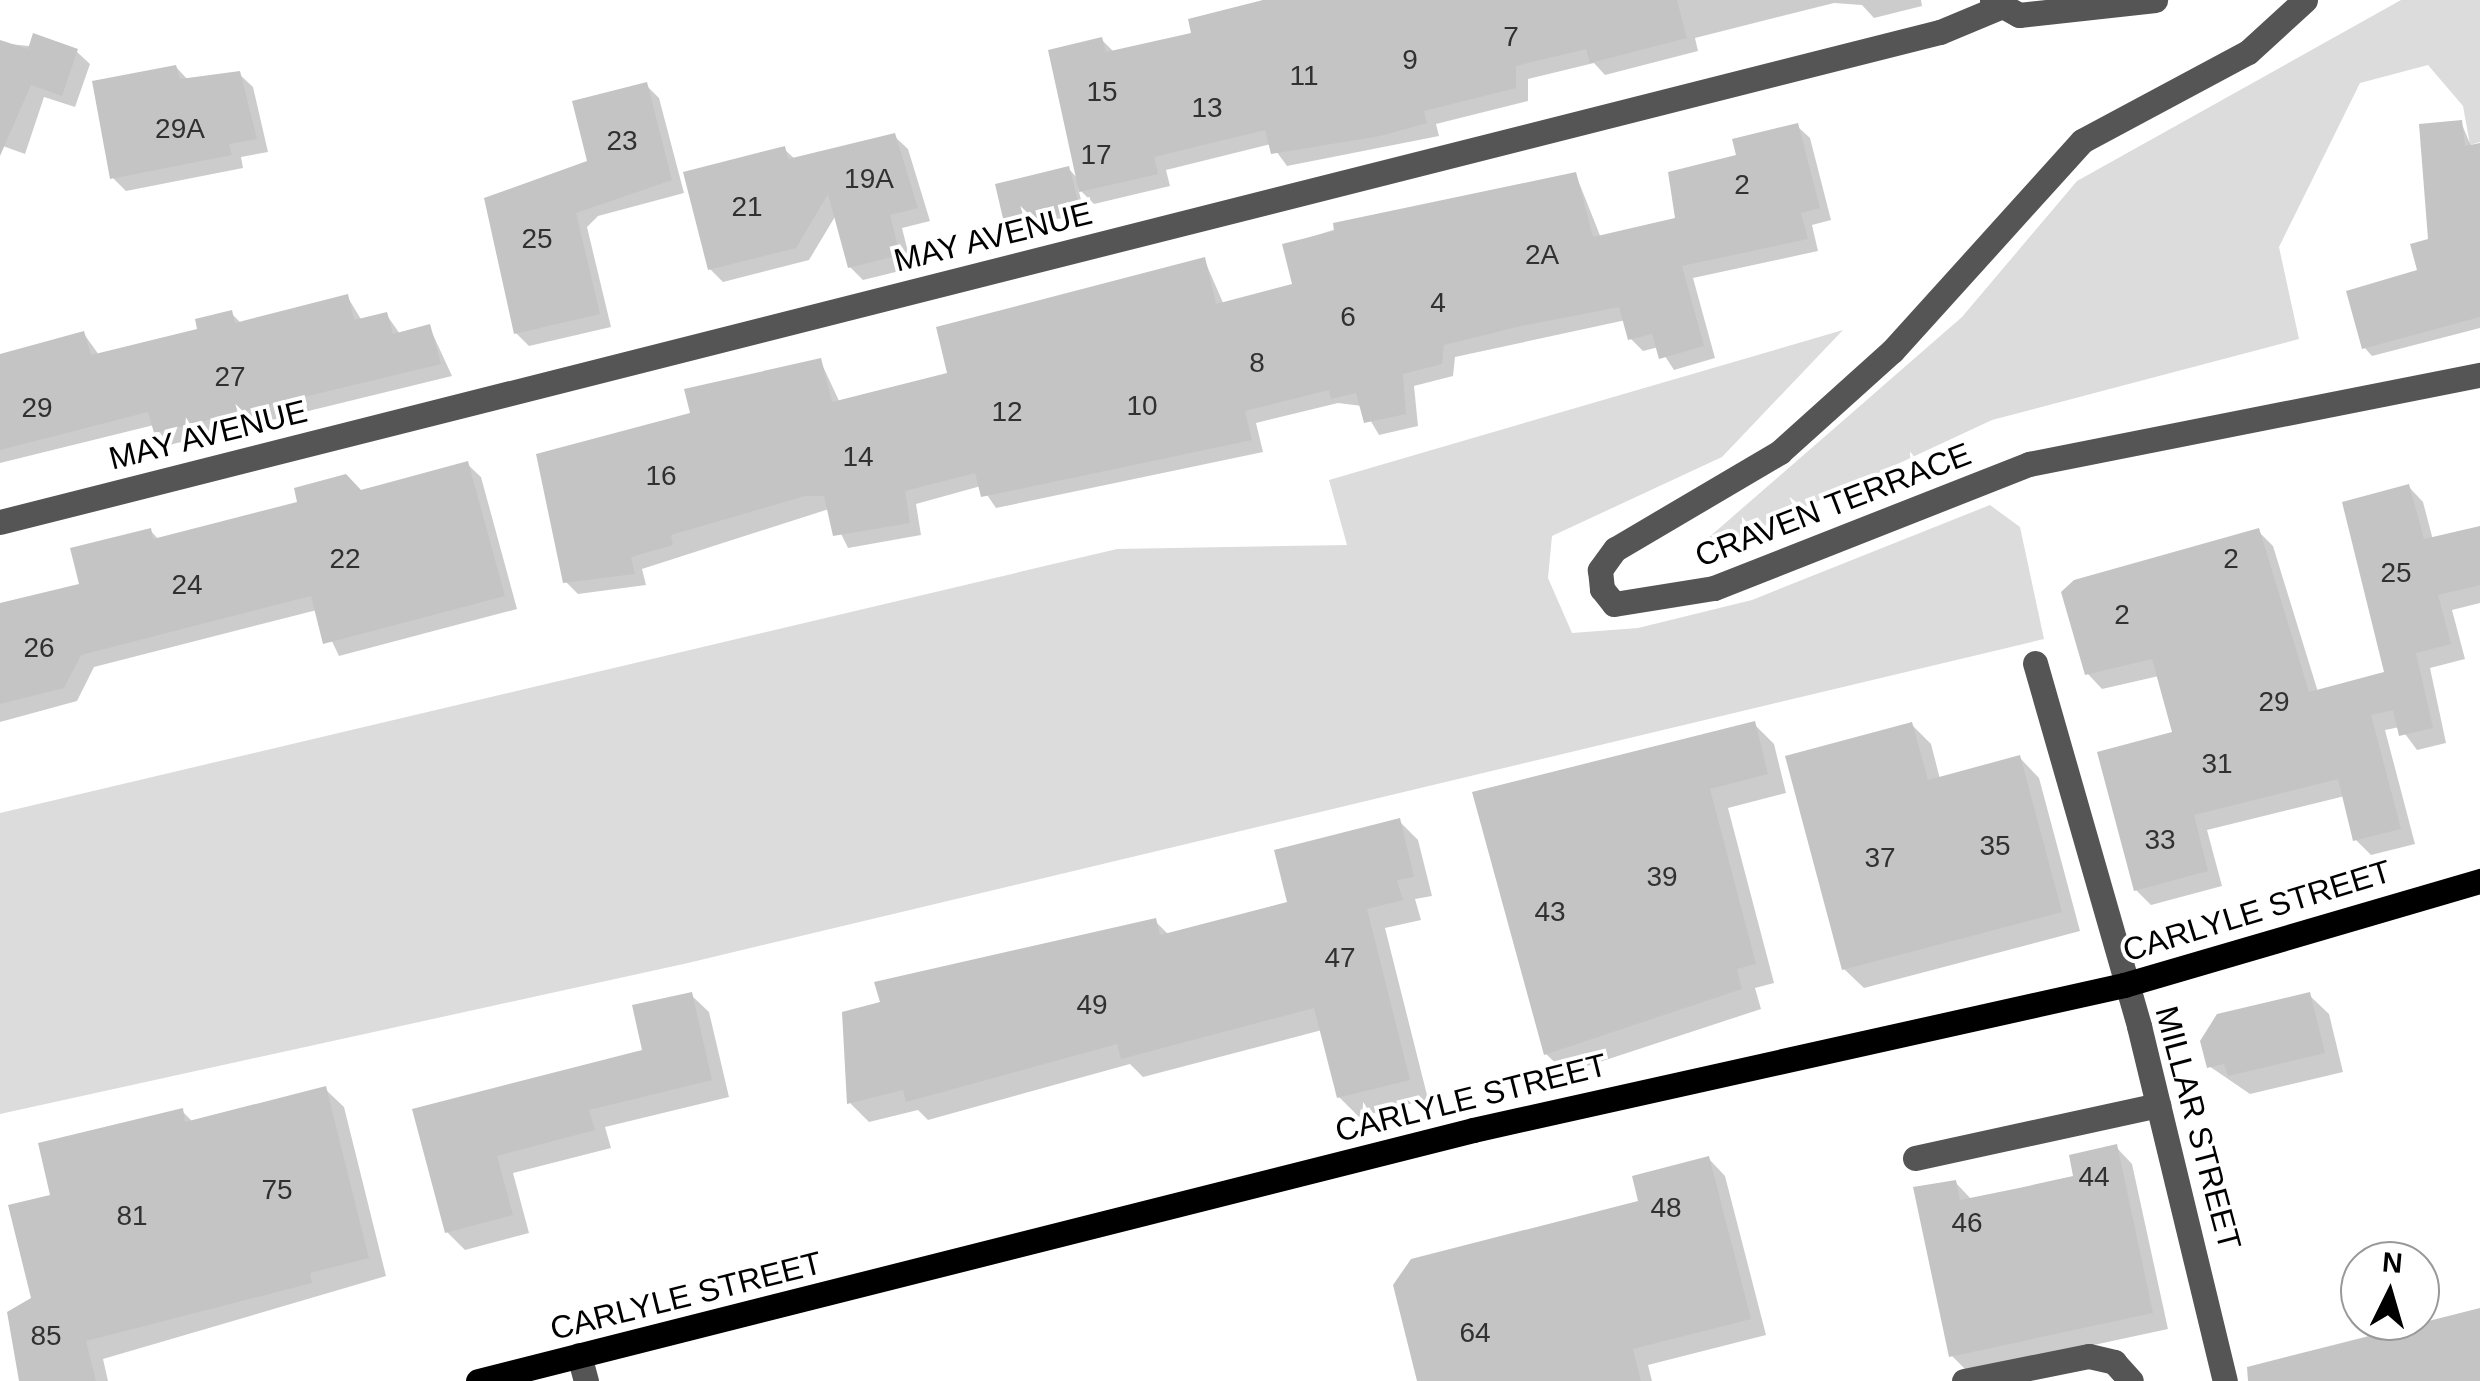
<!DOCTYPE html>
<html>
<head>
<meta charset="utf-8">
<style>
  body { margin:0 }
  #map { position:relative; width:2480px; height:1381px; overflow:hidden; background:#fff; font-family:Helvetica,sans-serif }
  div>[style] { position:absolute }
  .green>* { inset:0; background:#dcdcdc }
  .shadow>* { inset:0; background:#0003 }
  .building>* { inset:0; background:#c4c4c4 }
  .minor>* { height:25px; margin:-12.5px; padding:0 12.5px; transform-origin:12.5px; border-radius:12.5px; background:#555 }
  .major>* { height:25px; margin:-12.5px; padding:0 12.5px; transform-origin:12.5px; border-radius:12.5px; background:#000 }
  span { translate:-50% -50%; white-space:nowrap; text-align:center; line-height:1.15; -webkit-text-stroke:8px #fff; paint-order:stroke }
  .number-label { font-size:28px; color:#313131 }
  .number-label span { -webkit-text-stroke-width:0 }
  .street-label { font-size:32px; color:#000 }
  .north { position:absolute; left:2340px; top:1241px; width:100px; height:100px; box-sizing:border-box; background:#fff; border:2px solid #999; border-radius:50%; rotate:5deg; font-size:28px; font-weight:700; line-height:40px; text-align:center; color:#000 }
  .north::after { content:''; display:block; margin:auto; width:35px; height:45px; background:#000; clip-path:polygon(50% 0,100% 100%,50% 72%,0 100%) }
</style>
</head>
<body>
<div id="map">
  <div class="green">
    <div style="clip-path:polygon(2401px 0,2480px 0,2480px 142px,2470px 145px,2463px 106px,2428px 65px,2360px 83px,2279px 247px,2299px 339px,1992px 420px,1715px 549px,1707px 539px,1962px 317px,2077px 181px)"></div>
    <div style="clip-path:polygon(1843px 330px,1722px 457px,1552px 536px,1548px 578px,1572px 633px,1638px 628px,1752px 600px,1990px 505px,2020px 527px,2044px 639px,688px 963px,0 1114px,0 813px,1117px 549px,1347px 545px,1329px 480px)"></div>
  </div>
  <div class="shadow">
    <div style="clip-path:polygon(1269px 0,1921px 0,1922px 6px,1874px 18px,1862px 5px,1834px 3px,1695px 38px,1698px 51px,1605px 75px,1594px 63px,1528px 79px,1528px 101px,1436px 124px,1439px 136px,1287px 166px,1271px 144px,1166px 170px,1170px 186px,1094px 204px,1078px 188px,1085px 215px,1008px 226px,1069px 169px,1078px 179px,1102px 40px,1114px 52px,1194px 35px)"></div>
    <div style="clip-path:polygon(0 43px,76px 51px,90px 64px,75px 107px,44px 97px,25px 154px,0 145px)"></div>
    <div style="clip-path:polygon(176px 67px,188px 80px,239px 74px,253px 87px,268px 152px,241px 157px,243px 168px,126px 191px,113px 178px)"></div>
    <div style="clip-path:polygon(646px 85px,659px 98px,684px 193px,598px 216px,587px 227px,611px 327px,529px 346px,516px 333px,590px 162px)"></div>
    <div style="clip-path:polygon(2461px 122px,2471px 146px,2480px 144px,2480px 328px,2372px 356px,2364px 347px,2420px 271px)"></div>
    <div style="clip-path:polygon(1797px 126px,1810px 138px,1831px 220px,1812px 225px,1818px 251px,1693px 278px,1715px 358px,1674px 370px,1659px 347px,1643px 351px,1630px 338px,1626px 320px,1455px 357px,1453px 376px,1414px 386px,1418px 426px,1379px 435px,1362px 406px,1338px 403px,1256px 423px,1263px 452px,996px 508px,981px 486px,916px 504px,921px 535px,848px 548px,829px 509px,642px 569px,646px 585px,578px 594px,566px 582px,693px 414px,820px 360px,840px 403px,950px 374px,1204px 259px,1224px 305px,1295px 286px,1285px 245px,1394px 211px,1576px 175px,1601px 238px,1678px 220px,1740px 157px)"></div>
    <div style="clip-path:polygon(894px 136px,908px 149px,930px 221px,902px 228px,912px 268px,863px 280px,850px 267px,836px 215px,809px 260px,723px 282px,710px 269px,784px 149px,796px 160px)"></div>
    <div style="clip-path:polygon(347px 296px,362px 321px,386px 314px,400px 334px,429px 326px,452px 376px,169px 445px,154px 425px,0 463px,0 356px,84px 334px,99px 355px,200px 331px,231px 313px,242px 324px)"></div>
    <div style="clip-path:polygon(467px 464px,481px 477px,517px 609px,339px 656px,317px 610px,94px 667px,77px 701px,0 722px,0 606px,82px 586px,150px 530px,159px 540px)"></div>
    <div style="clip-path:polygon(2408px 486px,2423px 502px,2433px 540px,2480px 528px,2480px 603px,2452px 610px,2465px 659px,2430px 668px,2446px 743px,2417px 750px,2400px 727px,2385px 730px,2415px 844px,2371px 855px,2356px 840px,2345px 796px,2207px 830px,2222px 886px,2151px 905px,2136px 890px,2175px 734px,2159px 676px,2102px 689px,2087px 673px,2258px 531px,2273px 546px,2318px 692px,2387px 673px)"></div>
    <div style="clip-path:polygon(1754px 724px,1774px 744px,1786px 793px,1728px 808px,1774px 983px,1755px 988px,1761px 1009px,1566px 1073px,1546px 1054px,1475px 794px)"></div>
    <div style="clip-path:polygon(1912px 725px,1931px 744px,1940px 779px,2020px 758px,2039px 778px,2080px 931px,1864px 988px,1844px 969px)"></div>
    <div style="clip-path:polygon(1399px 821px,1418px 840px,1432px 896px,1415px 899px,1421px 920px,1385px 928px,1428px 1099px,1359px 1117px,1339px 1097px,1322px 1030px,1143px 1077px,1130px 1064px,928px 1120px,918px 1110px,869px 1122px,850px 1103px,883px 1004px,877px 984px,1155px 921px,1169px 935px,1290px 904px)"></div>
    <div style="clip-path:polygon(691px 995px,709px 1012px,729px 1097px,605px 1127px,611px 1148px,513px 1173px,529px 1233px,465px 1250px,447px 1232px,415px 1111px,645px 1051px)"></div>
    <div style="clip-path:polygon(2309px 995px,2329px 1014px,2343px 1072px,2250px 1094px,2209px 1066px)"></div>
    <div style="clip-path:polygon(325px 1089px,344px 1107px,386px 1276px,103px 1359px,108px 1381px,22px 1381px,9px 1314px,34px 1299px,53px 1196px,182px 1111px,193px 1122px)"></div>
    <div style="clip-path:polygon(2116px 1147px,2132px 1164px,2168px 1329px,1968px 1372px,1951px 1355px,1955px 1182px,1972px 1200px,2076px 1178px)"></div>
    <div style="clip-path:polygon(1709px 1159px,1725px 1176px,1766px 1335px,1648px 1365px,1652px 1381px,1419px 1381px)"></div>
  </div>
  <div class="building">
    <div style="clip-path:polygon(1263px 0,1677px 0,1687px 38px,1590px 63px,1586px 49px,1516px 66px,1516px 88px,1424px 111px,1427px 123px,1380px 136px,1271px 154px,1265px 130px,1154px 157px,1158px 174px,1079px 192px,1048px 50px,1102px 37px,1106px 52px,1191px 33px,1188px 19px)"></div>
    <div style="clip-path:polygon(33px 33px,78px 49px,62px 96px,31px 85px,0 156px,0 40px,28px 49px)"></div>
    <div style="clip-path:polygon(176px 65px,180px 79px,240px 71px,257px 139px,229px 144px,232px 155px,110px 179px,92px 81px)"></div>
    <div style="clip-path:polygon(647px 82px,672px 180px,576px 213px,600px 314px,514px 334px,484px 198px,587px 161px,572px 101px)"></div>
    <div style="clip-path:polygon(2462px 120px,2465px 146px,2480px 143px,2480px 317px,2362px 349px,2346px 291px,2417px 270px,2410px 244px,2428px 239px,2419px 124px)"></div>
    <div style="clip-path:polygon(1798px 123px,1820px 208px,1801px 213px,1808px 239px,1682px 266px,1704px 346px,1659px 359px,1652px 334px,1628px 340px,1619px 307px,1521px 326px,1444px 345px,1442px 364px,1403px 374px,1406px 414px,1364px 423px,1356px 393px,1331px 399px,1329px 390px,1245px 411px,1252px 440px,981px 497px,975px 473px,905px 491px,910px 523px,833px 536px,824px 496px,805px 496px,671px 535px,673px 545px,631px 557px,635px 574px,563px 583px,536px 454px,690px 413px,684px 389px,821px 358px,832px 402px,947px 373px,936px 327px,1205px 257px,1216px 304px,1292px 284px,1282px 244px,1334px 231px,1333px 223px,1576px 172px,1593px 237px,1675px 218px,1668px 172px,1736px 155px,1732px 139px)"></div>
    <div style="clip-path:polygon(895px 133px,918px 208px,890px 215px,900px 255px,848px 268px,828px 194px,796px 248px,708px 270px,683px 172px,785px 146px,788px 159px)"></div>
    <div style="clip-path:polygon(1069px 166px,1080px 209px,1005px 227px,995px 184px)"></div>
    <div style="clip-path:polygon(348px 294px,354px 320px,387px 312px,393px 334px,430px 324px,441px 364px,154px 433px,148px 412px,0 450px,0 354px,84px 331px,91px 355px,197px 329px,195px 319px,232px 310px,235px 323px)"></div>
    <div style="clip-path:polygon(468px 461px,505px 596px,323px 644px,311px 596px,81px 655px,64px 688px,0 704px,0 603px,79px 584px,70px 548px,151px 528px,153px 539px,297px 502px,294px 488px,346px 474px,361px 490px)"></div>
    <div style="clip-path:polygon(2409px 484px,2424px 539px,2480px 526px,2480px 585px,2438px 595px,2451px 644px,2416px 653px,2433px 728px,2399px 736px,2393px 710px,2371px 715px,2401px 829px,2353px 841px,2338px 779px,2194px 815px,2208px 871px,2134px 891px,2097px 752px,2172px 732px,2152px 659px,2085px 675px,2061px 592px,2074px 580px,2259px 528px,2309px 692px,2384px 672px,2342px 502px)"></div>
    <div style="clip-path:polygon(1755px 721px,1768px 774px,1710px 789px,1756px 964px,1737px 969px,1742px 989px,1544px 1055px,1472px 792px)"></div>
    <div style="clip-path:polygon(1912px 722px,1928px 780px,2020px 755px,2062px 912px,1842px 970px,1785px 756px)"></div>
    <div style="clip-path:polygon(1400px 818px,1414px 877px,1397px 880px,1403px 900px,1367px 909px,1410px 1080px,1337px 1098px,1314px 1008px,1121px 1059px,1117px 1044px,906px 1102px,903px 1090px,847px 1104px,842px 1012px,880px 1002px,874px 982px,1156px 918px,1160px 935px,1287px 902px,1274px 850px)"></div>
    <div style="clip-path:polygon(692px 992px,712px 1080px,589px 1110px,595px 1130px,497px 1156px,513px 1215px,445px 1233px,412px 1109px,642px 1050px,632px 1005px)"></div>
    <div style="clip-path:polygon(2310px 992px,2325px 1053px,2228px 1076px,2224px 1064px,2207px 1068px,2200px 1041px,2217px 1014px)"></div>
    <div style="clip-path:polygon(326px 1086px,369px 1258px,310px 1273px,312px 1283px,86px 1341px,96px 1381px,19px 1381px,7px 1312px,31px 1298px,8px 1205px,50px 1195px,38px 1143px,183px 1108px,185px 1122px)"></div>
    <div style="clip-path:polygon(2117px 1144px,2153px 1313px,1949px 1357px,1913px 1187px,1956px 1180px,1960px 1200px,2019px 1188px,2073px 1176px,2069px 1155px)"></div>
    <div style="clip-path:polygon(1709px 1156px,1751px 1319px,1633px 1349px,1641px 1381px,1417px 1381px,1393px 1285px,1411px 1259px,1638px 1201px,1632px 1176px)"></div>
    <div style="clip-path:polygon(2480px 1308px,2480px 1381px,2248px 1381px,2247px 1367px)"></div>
  </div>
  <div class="minor">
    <div style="left:1992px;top:0;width:31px;rotate:29deg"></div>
    <div style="left:2019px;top:15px;width:137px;rotate:-6.3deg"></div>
    <div style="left:2305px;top:0;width:77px;rotate:137.6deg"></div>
    <div style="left:2248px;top:52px;width:188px;rotate:151.8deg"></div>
    <div style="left:2082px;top:141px;width:283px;rotate:132.1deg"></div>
    <div style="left:1892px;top:351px;width:151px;rotate:138deg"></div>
    <div style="left:1780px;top:452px;width:191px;rotate:149.5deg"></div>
    <div style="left:1615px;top:549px;width:26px;rotate:126deg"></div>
    <div style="left:1600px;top:570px;width:19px;rotate:84deg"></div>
    <div style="left:1602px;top:589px;width:19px;rotate:51deg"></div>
    <div style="left:1614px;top:604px;width:101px;rotate:-9.1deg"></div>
    <div style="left:1714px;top:588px;width:339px;rotate:-21.5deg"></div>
    <div style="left:2029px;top:464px;width:460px;rotate:-11.2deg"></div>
    <div style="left:0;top:522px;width:2001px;rotate:-14.18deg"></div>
    <div style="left:1940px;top:32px;width:65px;rotate:-22.6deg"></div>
    <div style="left:2035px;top:663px;width:378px;rotate:74deg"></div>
    <div style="left:2139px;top:1026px;width:365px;rotate:76.4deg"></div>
    <div style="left:1915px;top:1158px;width:249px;rotate:-12.3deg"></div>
    <div style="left:579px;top:1355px;width:27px;rotate:75deg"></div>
    <div style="left:1964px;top:1381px;width:127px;rotate:-11.3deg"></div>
    <div style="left:2089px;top:1356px;width:26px;rotate:13deg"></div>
    <div style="left:2114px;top:1362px;width:25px;rotate:48deg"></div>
  </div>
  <div class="major">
    <div style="left:478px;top:1381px;width:1026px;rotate:-14.16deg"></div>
    <div style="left:1473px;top:1130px;width:667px;rotate:-12.56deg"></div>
    <div style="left:2124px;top:985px;width:371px;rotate:-16.3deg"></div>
  </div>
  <div class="number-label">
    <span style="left:1511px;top:37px">7</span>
    <span style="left:1410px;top:60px">9</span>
    <span style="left:1304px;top:76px">11</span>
    <span style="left:1102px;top:92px">15</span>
    <span style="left:1207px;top:108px">13</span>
    <span style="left:180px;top:129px">29A</span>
    <span style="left:622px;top:141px">23</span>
    <span style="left:1096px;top:155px">17</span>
    <span style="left:869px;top:179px">19A</span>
    <span style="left:1742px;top:185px">2</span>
    <span style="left:747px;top:207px">21</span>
    <span style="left:537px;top:239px">25</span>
    <span style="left:1542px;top:255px">2A</span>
    <span style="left:1438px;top:303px">4</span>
    <span style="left:1348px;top:317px">6</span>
    <span style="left:1257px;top:363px">8</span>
    <span style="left:230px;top:377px">27</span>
    <span style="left:1142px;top:406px">10</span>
    <span style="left:37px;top:408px">29</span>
    <span style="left:1007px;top:412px">12</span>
    <span style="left:858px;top:457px">14</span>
    <span style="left:661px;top:476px">16</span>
    <span style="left:345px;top:559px">22</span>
    <span style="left:2231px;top:559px">2</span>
    <span style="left:2396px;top:573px">25</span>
    <span style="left:187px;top:585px">24</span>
    <span style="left:2122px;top:615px">2</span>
    <span style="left:39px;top:648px">26</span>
    <span style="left:2274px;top:702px">29</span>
    <span style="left:2217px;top:764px">31</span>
    <span style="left:2160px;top:840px">33</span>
    <span style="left:1995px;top:846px">35</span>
    <span style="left:1880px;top:858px">37</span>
    <span style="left:1662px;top:877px">39</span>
    <span style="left:1550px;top:912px">43</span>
    <span style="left:1340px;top:958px">47</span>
    <span style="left:1092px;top:1005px">49</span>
    <span style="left:2094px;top:1177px">44</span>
    <span style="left:277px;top:1190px">75</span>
    <span style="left:1666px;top:1208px">48</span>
    <span style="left:132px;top:1216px">81</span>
    <span style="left:1967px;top:1223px">46</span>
    <span style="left:1475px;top:1333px">64</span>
    <span style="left:46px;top:1336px">85</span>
  </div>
  <div class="street-label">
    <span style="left:993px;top:237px;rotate:-14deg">MAY AVENUE</span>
    <span style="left:208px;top:435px;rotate:-14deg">MAY AVENUE</span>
    <span style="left:1833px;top:505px;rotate:-21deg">CRAVEN TERRACE</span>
    <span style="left:2257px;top:911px;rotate:-17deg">CARLYLE STREET</span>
    <span style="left:1471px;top:1098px;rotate:-14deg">CARLYLE STREET</span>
    <span style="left:2198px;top:1128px;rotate:75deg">MILLAR STREET</span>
    <span style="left:686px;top:1296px;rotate:-14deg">CARLYLE STREET</span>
  </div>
  <div class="north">N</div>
</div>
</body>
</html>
